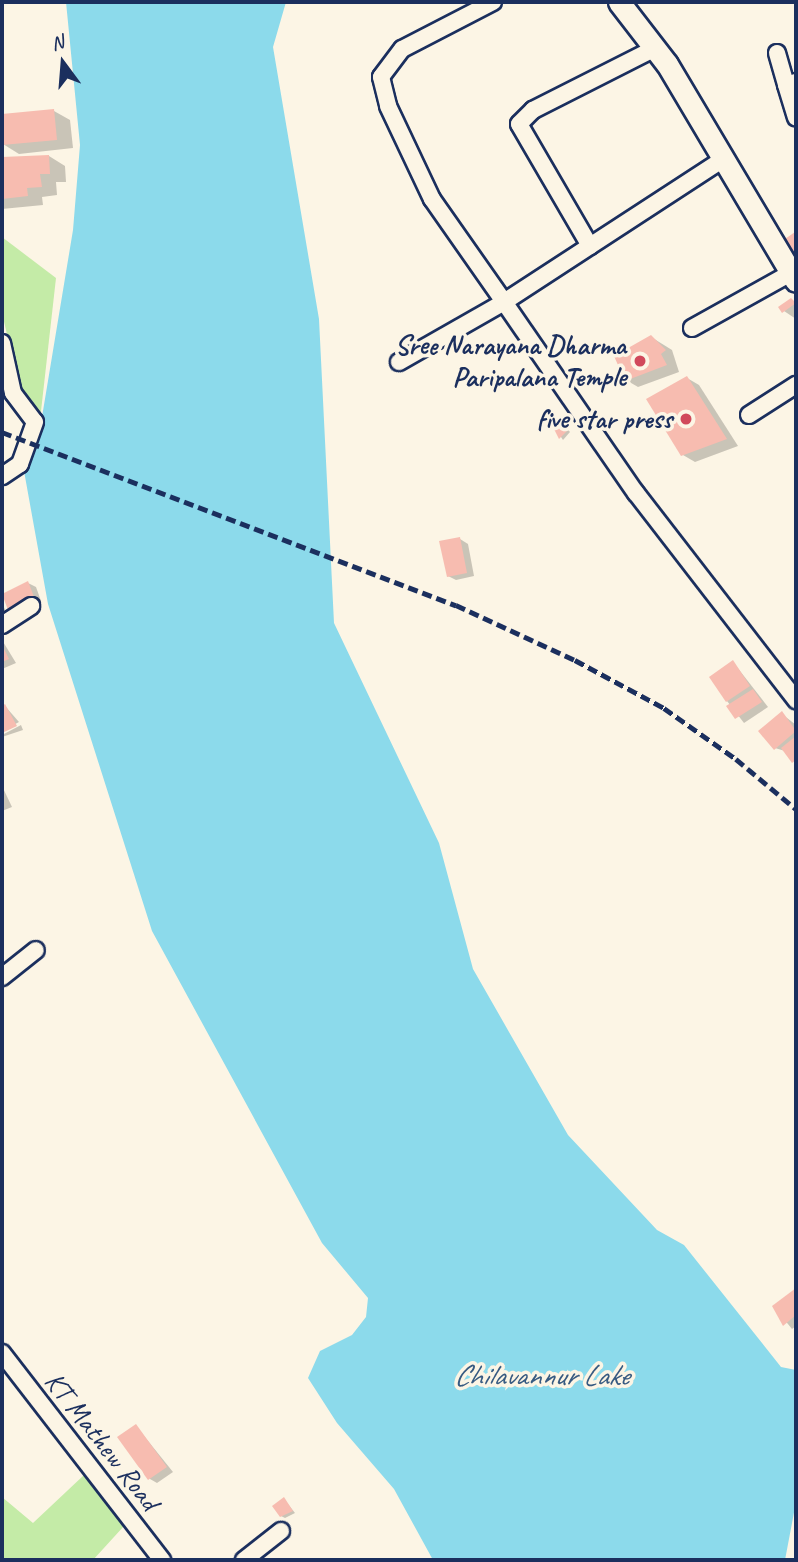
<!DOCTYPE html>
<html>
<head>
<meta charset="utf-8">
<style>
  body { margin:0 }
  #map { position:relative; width:798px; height:1562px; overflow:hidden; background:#fcf5e5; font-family:Caveat,sans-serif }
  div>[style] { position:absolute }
  .green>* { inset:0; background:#c4eba7 }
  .water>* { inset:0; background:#8cdaeb }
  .shadow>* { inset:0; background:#0003 }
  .building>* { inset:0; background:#f7bcb0 }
  .roads { filter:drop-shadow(2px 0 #1b2f5e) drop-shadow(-2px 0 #1b2f5e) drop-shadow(0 2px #1b2f5e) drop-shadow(0 -2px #1b2f5e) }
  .street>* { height:16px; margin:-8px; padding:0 8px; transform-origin:8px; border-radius:8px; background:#fcf5e5 }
  .secondary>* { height:21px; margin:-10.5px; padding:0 10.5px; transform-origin:10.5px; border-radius:10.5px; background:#fcf5e5 }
  .rail>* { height:4.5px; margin-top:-2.25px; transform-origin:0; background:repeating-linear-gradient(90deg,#1b2f5e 0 10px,transparent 0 15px) }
  .dots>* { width:19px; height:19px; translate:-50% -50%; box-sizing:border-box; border:4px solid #fcf5e5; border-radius:50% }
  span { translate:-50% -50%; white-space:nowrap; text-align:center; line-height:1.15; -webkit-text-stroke:7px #fcf5e5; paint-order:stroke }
  .poi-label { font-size:28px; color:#1b2f5e; font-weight:700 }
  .right { translate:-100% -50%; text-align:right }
  .street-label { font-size:28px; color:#1b2f5e }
  .water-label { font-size:30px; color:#375a81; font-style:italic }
  .frame { position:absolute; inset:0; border:4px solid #1b2f5e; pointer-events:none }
  .north { position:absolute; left:28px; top:28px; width:70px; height:70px; -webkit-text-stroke:5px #fcf5e5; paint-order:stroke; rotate:344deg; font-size:19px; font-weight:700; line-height:28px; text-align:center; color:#1b2f5e }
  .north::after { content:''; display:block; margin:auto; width:24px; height:32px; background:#1b2f5e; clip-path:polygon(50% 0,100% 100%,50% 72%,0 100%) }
</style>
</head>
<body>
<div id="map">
  <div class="green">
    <div style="clip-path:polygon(2px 237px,56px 278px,40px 420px,20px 390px,2px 313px)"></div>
    <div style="clip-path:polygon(84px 1475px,124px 1526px,93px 1560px,2px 1560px,2px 1497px,33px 1523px)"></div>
  </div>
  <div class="water">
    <div style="clip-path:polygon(66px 2px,286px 2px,273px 47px,319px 319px,334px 623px,439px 843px,473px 969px,568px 1135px,657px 1230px,684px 1245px,781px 1367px,796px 1370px,796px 1502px,785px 1560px,433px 1560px,394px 1489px,337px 1423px,308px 1378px,320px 1351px,352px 1335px,366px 1317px,368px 1298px,322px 1243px,152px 931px,48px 604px,24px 471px,39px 435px,73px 230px,80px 145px)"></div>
  </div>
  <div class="shadow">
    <div style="clip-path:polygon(54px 111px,70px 120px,73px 148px,19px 154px,3px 144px,2px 116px)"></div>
    <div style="clip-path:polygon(49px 156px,65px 166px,66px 182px,56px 182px,57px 195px,42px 197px,43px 205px,2px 209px,2px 159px)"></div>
    <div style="clip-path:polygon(791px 300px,796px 302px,796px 319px,784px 311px)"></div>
    <div style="clip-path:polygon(651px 337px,672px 350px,679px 372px,638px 387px,626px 380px)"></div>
    <div style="clip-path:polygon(687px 378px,699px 385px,738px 446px,695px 462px,683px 455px)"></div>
    <div style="clip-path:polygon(563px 424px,570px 432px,563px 440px,555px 428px)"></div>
    <div style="clip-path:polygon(460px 539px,468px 544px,474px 576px,456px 580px,448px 576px)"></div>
    <div style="clip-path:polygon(28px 583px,36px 587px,41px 601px,17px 613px,10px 609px)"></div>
    <div style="clip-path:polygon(2px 603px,9px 618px,2px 622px)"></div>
    <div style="clip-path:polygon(2px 640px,16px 663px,2px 669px)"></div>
    <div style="clip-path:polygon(733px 662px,768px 707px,744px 723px,727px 701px)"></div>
    <div style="clip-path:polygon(5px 706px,19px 722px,2px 731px,2px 708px)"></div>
    <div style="clip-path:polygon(782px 714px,796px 725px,796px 763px,785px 751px,775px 748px)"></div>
    <div style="clip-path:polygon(21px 725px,23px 730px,2px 737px,2px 735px)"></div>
    <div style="clip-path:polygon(2px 786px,12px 807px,2px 811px)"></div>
    <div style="clip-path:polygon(796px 1291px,796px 1326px,792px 1329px,774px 1307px)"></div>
    <div style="clip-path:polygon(136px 1426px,173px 1472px,157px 1483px,150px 1479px)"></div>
    <div style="clip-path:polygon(284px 1499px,295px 1513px,285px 1518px,281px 1516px)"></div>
  </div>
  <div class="building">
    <div style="clip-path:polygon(54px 109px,57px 140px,2px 145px,2px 114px)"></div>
    <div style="clip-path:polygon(49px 155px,50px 174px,40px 174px,42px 187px,27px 188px,28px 196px,2px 199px,2px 157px)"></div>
    <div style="clip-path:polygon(795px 232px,796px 252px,789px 256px,782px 241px)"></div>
    <div style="clip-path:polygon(791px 298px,796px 303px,782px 313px,778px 307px)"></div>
    <div style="clip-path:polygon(651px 335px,666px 350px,661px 354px,667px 365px,625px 381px,614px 356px)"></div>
    <div style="clip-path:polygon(687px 376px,727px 439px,681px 456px,646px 399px)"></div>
    <div style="clip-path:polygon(563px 422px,568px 430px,559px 439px,553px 427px)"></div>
    <div style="clip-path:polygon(460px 537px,467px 573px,447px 577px,439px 541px)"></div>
    <div style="clip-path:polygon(28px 581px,34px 597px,8px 610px,2px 594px)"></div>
    <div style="clip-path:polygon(2px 645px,9px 659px,2px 662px)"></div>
    <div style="clip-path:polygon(733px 660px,750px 686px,726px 702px,709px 677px)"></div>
    <div style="clip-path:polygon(753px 689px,762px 702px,735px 719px,726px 706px)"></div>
    <div style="clip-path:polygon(5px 704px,17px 726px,2px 733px,2px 706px)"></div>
    <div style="clip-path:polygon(782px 711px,796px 731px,774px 750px,758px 731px)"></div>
    <div style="clip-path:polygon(796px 736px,796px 760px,792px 763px,781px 748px)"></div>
    <div style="clip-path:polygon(796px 1288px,796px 1315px,783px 1326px,772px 1306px)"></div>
    <div style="clip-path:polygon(136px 1424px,167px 1467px,148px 1480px,117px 1437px)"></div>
    <div style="clip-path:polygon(284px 1497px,293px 1511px,280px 1517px,272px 1506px)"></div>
  </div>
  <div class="roads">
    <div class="street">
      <div style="left:493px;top:2px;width:102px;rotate:152.7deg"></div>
      <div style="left:402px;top:49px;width:35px;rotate:127deg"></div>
      <div style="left:381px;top:77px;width:30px;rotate:76deg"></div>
      <div style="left:388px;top:106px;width:103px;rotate:64.7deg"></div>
      <div style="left:432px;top:199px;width:126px;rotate:55deg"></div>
      <div style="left:504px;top:302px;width:264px;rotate:-33.1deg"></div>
      <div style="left:777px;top:53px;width:33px;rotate:74deg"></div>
      <div style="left:796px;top:82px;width:10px;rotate:163deg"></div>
      <div style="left:786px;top:85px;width:34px;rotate:73deg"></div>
      <div style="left:590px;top:246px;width:141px;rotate:-120.2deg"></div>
      <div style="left:519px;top:124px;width:20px;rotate:-45deg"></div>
      <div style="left:533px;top:110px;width:137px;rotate:-26.9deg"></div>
      <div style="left:692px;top:328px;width:113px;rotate:-29.1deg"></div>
      <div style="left:2px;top:343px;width:51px;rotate:77.6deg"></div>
      <div style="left:13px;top:393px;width:36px;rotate:53deg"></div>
      <div style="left:35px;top:422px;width:45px;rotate:109.7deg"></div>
      <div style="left:20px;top:464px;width:22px;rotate:146deg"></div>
      <div style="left:399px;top:362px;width:121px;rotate:-29.7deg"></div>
      <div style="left:504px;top:302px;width:232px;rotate:55.4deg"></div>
      <div style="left:636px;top:493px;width:262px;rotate:52.3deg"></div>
      <div style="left:749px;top:415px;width:56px;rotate:-32.6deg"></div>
      <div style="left:2px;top:625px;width:35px;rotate:-33deg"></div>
      <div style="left:2px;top:977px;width:43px;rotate:-38.5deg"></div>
      <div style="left:2px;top:1353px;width:262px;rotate:52.3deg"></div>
      <div style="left:244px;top:1560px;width:47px;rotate:-38.1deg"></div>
    </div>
    <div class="secondary">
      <div style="left:619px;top:2px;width:78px;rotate:52.3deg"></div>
      <div style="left:667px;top:64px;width:252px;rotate:59.3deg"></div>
    </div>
  </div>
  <div class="rail">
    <div style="left:2px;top:432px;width:486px;rotate:20.9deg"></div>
    <div style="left:456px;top:605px;width:131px;rotate:24.8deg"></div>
    <div style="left:575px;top:660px;width:101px;rotate:28.3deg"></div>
    <div style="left:664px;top:708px;width:88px;rotate:35.3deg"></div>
    <div style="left:736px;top:759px;width:78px;rotate:39.8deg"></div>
  </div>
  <div class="dots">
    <div style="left:640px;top:361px;background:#d1495b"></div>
    <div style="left:686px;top:419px;background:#d1495b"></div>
  </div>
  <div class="poi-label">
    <span class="right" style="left:626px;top:361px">Sree Narayana Dharma<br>Paripalana Temple</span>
    <span class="right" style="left:672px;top:419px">five star press</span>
  </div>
  <div class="street-label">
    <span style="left:102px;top:1441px;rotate:52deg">KT Mathew Road</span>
  </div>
  <div class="water-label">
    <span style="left:541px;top:1375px">Chilavannur Lake</span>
  </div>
  <div class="frame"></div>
  <div class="north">N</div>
</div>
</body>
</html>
